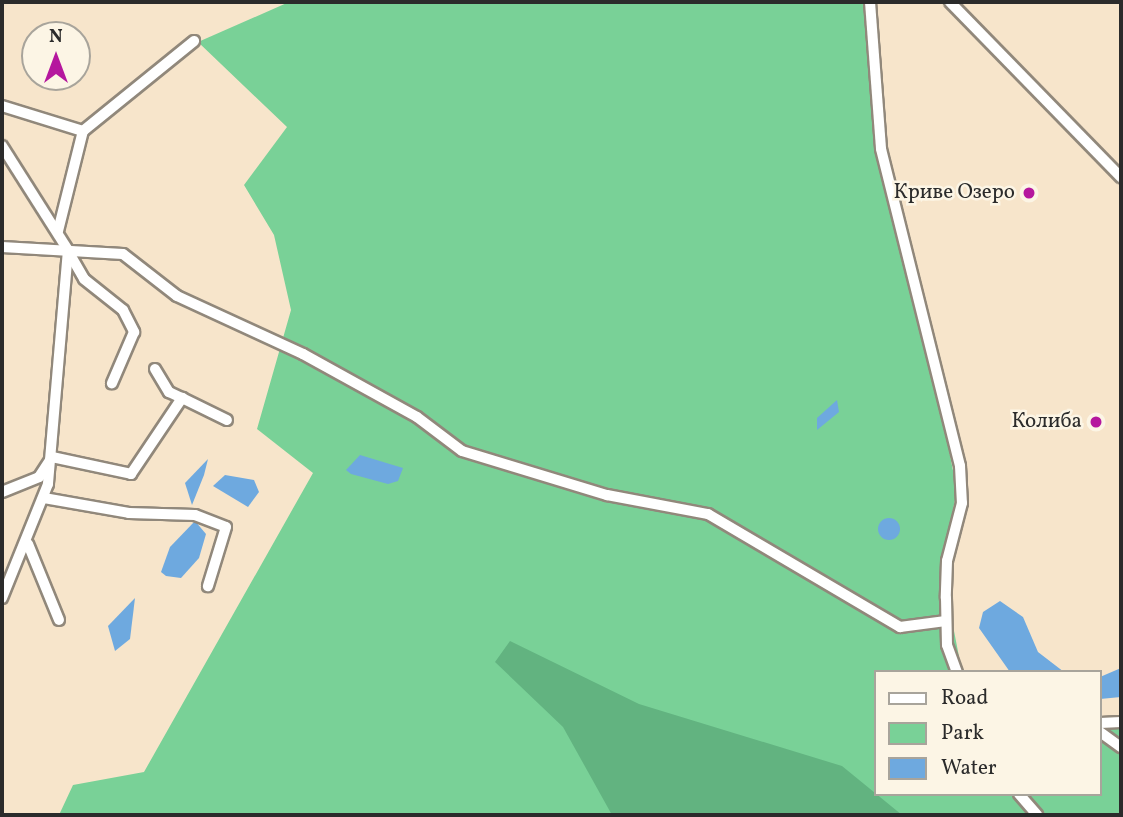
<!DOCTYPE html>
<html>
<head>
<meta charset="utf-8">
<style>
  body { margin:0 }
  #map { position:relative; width:1123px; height:817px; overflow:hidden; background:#f7e5cb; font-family:Vollkorn,serif }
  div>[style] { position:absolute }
  .green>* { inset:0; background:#79d197 }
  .forest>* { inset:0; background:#62b380 }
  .water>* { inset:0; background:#6ea9df }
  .round { border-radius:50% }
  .roads { filter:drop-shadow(2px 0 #91887b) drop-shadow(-2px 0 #91887b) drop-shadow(0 2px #91887b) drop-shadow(0 -2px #91887b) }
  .minor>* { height:10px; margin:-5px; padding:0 5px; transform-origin:5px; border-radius:5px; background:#fff }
  .dots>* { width:19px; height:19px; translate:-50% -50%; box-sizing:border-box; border:4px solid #fcf5e5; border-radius:50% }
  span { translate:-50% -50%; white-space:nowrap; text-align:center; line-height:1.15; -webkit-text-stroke:5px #fcf5e5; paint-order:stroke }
  .poi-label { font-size:21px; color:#2b2b2b }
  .right { translate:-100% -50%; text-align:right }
  .frame { position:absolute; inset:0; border:4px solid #2b2b2b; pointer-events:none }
  .legend { position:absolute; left:874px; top:670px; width:228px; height:126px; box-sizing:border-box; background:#fcf5e5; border:2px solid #a8a49b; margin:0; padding:9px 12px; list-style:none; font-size:21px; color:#2b2b2b }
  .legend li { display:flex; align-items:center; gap:14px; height:35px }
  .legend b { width:35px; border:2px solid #a8a49b }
  .north { position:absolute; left:21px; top:21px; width:70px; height:70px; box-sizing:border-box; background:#fcf5e5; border:2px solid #a8a49b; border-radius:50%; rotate:0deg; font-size:19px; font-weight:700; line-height:28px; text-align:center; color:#2b2b2b }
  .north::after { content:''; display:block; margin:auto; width:24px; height:32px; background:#b5179e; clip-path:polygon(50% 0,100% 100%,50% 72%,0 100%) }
</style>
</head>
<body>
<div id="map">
  <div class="green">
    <div style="clip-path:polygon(289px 2px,866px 2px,881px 173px,931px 358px,957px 491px,941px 564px,962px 672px,876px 672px,876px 794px,1100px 794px,1100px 724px,1121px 724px,1121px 815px,59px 815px,73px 785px,144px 772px,313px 473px,257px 429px,291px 310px,274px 235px,244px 185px,287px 127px,198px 42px)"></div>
  </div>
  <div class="forest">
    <div style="clip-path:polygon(510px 641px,639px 704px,842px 766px,902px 815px,612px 815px,563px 727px,495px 662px)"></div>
  </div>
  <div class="water">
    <div style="clip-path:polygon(837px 400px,839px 412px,817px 430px,817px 418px)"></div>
    <div style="clip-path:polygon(360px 455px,403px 468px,398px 481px,388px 484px,351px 474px,346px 470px)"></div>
    <div style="clip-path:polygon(208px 459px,204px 475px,192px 505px,185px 483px)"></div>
    <div style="clip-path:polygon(225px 475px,254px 480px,259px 492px,248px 507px,213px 486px)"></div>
    <div class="round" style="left:878px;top:518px;width:22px;height:22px"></div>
    <div style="clip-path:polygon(195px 521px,206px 534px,199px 558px,181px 578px,166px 576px,161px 572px,170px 547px)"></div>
    <div style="clip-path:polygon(135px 598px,130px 639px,115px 651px,108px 626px)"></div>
    <div style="clip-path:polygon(1000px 601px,1023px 617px,1038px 652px,1064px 672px,1010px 672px,979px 628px,983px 612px)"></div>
    <div style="clip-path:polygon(1121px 668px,1121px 697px,1100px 699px,1100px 677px)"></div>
  </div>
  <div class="roads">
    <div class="minor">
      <div style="left:870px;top:2px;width:147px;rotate:85.7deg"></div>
      <div style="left:881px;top:149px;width:327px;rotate:76deg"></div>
      <div style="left:960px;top:466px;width:37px;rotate:87deg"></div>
      <div style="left:962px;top:503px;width:60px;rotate:104.5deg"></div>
      <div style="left:947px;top:561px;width:37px;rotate:92deg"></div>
      <div style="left:946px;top:598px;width:47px;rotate:88.8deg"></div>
      <div style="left:947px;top:645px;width:29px;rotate:70deg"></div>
      <div style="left:950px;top:2px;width:245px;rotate:45.7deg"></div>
      <div style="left:2px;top:106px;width:85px;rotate:17.2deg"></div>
      <div style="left:83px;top:131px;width:143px;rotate:-39deg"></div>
      <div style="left:2px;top:146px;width:123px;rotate:57.6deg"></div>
      <div style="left:68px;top:250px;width:235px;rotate:94.9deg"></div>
      <div style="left:48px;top:484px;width:123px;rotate:112deg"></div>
      <div style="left:58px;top:231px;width:103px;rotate:-76deg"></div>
      <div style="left:2px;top:247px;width:121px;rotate:3.3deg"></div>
      <div style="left:123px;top:254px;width:68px;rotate:37.9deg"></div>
      <div style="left:177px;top:296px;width:139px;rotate:24.7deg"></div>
      <div style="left:303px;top:354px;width:130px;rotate:28.9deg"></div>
      <div style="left:417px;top:417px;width:56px;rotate:37.1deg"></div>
      <div style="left:462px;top:451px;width:152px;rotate:16.9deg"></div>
      <div style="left:607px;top:495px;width:103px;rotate:10.7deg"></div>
      <div style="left:708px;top:514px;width:223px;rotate:30.5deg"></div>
      <div style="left:900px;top:627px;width:46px;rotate:-7.4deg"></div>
      <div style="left:68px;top:251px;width:32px;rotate:60deg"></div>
      <div style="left:84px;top:279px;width:50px;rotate:38.5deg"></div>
      <div style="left:123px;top:310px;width:25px;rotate:63deg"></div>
      <div style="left:134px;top:332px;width:56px;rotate:113.3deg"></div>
      <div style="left:155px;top:369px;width:27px;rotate:59deg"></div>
      <div style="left:169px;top:392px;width:14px;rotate:25deg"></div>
      <div style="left:2px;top:492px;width:40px;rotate:-22deg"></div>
      <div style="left:39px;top:477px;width:24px;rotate:-57deg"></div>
      <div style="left:52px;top:457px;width:81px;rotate:12.1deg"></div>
      <div style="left:131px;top:474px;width:92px;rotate:-56.1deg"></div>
      <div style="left:182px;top:398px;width:50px;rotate:26.1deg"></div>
      <div style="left:44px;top:498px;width:86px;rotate:10deg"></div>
      <div style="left:129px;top:513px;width:66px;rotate:1.7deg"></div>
      <div style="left:195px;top:515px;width:33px;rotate:21deg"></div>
      <div style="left:226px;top:527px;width:62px;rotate:107deg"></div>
      <div style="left:28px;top:544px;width:82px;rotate:67.8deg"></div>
      <div style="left:1100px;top:723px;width:21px;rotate:-3deg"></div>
      <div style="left:1100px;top:732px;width:26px;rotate:36deg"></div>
      <div style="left:1019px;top:794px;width:28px;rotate:49deg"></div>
    </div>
  </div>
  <div class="dots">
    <div style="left:1029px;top:193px;background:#b5179e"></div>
    <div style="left:1096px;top:422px;background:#b5179e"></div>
  </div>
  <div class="poi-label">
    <span class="right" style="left:1015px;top:193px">Криве Озеро</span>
    <span class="right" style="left:1082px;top:422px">Колиба</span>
  </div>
  <div class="frame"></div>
  <ul class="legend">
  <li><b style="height:9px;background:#fff"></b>Road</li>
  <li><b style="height:19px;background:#79d197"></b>Park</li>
  <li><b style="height:19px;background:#6ea9df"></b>Water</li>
  </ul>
  <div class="north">N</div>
</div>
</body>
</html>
